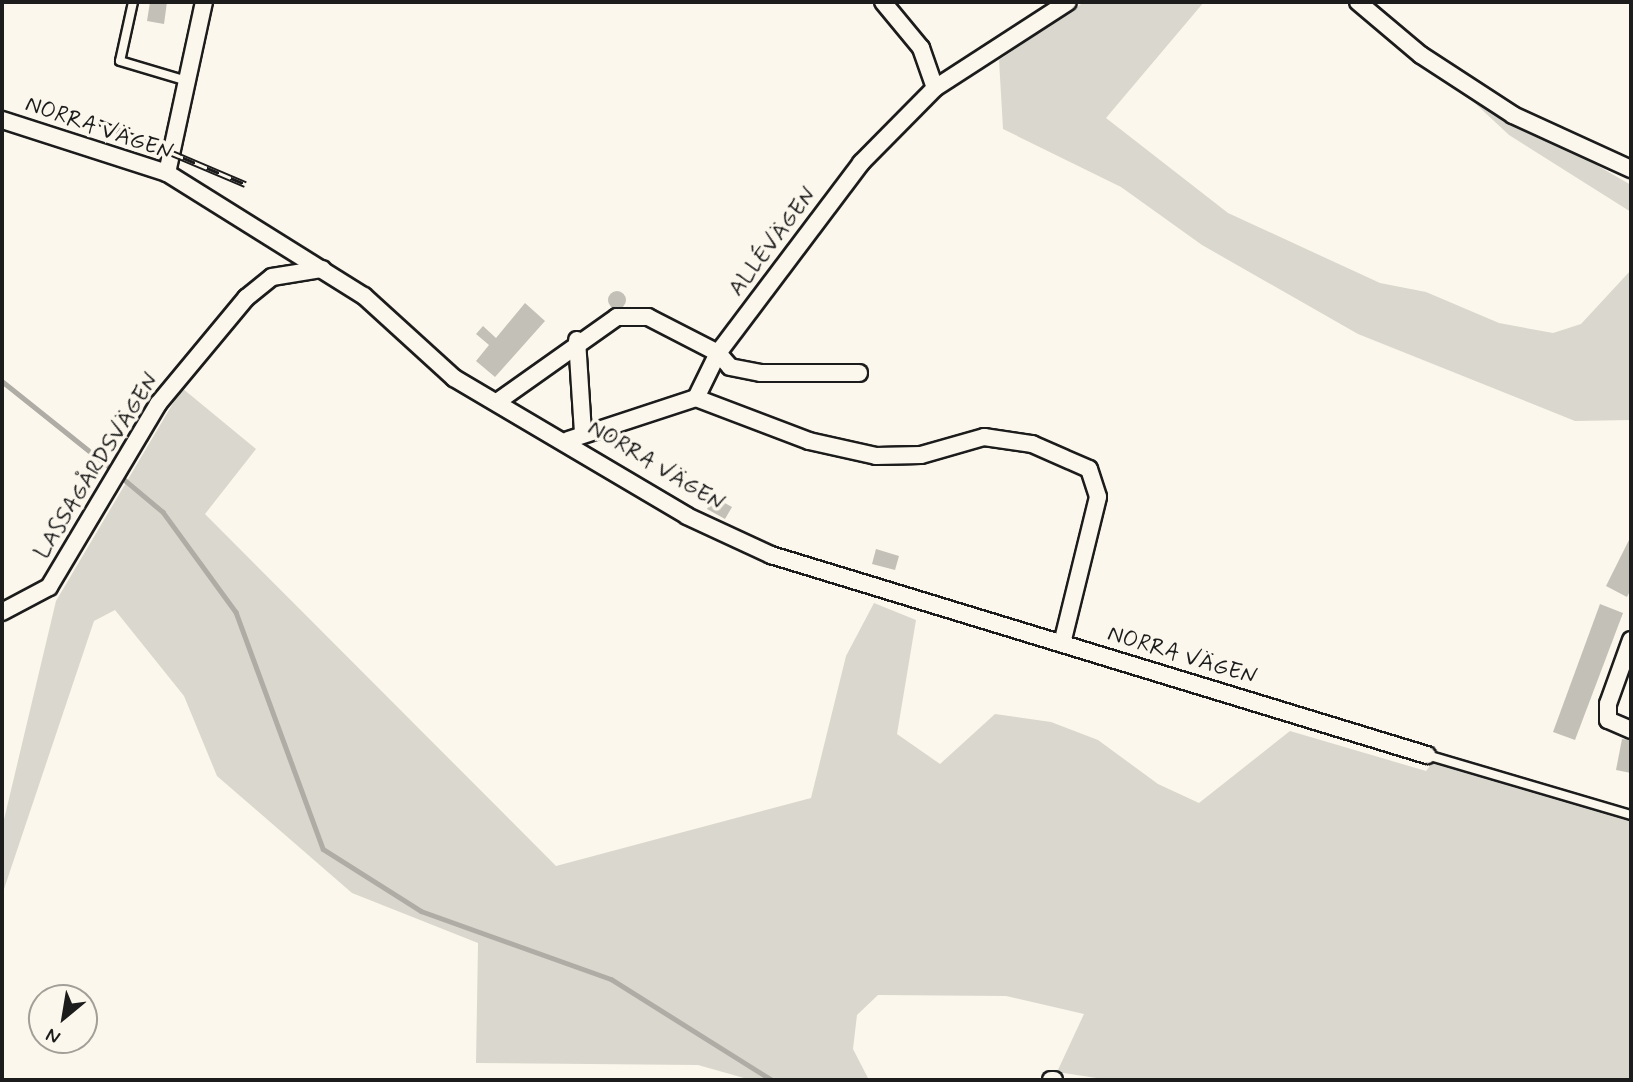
<!DOCTYPE html>
<html>
<head>
<meta charset="utf-8">
<style>
  body { margin:0 }
  #map { position:relative; width:1633px; height:1082px; overflow:hidden; background:#fbf7ec; font-family:Mynerve,sans-serif }
  div>[style] { position:absolute }
  .green>* { inset:0; background:#dad7ce }
  .stream>* { height:4.5px; margin:-2.25px; padding:0 2.25px; transform-origin:2.25px; border-radius:2.25px; background:#afaca5 }
  .building>* { inset:0; background:#c3c0b8 }
  .round { border-radius:50% }
  .roads { filter:drop-shadow(2px 0 #1c1c1c) drop-shadow(-2px 0 #1c1c1c) drop-shadow(0 2px #1c1c1c) drop-shadow(0 -2px #1c1c1c) }
  .lane>* { height:8px; margin:-4px; padding:0 4px; transform-origin:4px; border-radius:4px; background:#fbf7ec }
  .street>* { height:16px; margin:-8px; padding:0 8px; transform-origin:8px; border-radius:8px; background:#fbf7ec }
  .rail>* { height:7px; margin-top:-3.5px; transform-origin:0; background:repeating-linear-gradient(90deg,#fbf7ec 0 13px,#1c1c1c 0 26px); box-sizing:border-box; border-block:2px solid #1c1c1c }
  span { translate:-50% -50%; white-space:nowrap; text-align:center; line-height:1.15; -webkit-text-stroke:7px #fbf7ec; paint-order:stroke }
  .street-label { font-size:23px; color:#1c1c1c }
  .frame { position:absolute; inset:0; border:4px solid #1c1c1c; pointer-events:none }
  .north { position:absolute; left:28px; top:984px; width:70px; height:70px; box-sizing:border-box; background:#fbf7ec; border:2px solid #a29f99; border-radius:50%; rotate:210deg; font-size:19px; font-weight:700; line-height:28px; text-align:center; color:#1c1c1c }
  .north::after { content:''; display:block; margin:auto; width:24px; height:32px; background:#1c1c1c; clip-path:polygon(50% 0,100% 100%,50% 72%,0 100%) }
</style>
</head>
<body>
<div id="map">
  <div class="green">
    <div style="clip-path:polygon(1084px 2px,1204px 2px,1106px 118px,1228px 213px,1380px 283px,1426px 292px,1499px 323px,1553px 333px,1581px 324px,1631px 270px,1631px 420px,1575px 421px,1358px 334px,1202px 245px,1121px 187px,1003px 129px,999px 60px)"></div>
    <div style="clip-path:polygon(1450px 80px,1631px 185px,1631px 212px,1509px 135px)"></div>
    <div style="clip-path:polygon(182px 388px,256px 449px,205px 514px,556px 866px,811px 798px,846px 656px,874px 603px,916px 620px,897px 734px,940px 764px,995px 714px,1051px 722px,1098px 740px,1158px 784px,1199px 803px,1290px 731px,1426px 771px,1432px 763px,1631px 820px,1631px 1080px,1110px 1080px,1057px 1072px,1084px 1014px,1006px 996px,878px 995px,857px 1015px,853px 1049px,869px 1080px,751px 1080px,698px 1065px,476px 1063px,478px 943px,352px 893px,217px 776px,184px 696px,115px 610px,94px 621px,2px 895px,2px 828px,56px 601px)"></div>
  </div>
  <div class="stream">
    <div style="left:2px;top:381px;width:142px;rotate:38.7deg"></div>
    <div style="left:120px;top:476px;width:56px;rotate:39.9deg"></div>
    <div style="left:163px;top:512px;width:124px;rotate:53.9deg"></div>
    <div style="left:236px;top:612px;width:252px;rotate:69.8deg"></div>
    <div style="left:323px;top:849px;width:116px;rotate:32.3deg"></div>
    <div style="left:421px;top:911px;width:202px;rotate:19.7deg"></div>
    <div style="left:611px;top:979px;width:190px;rotate:32.1deg"></div>
  </div>
  <div class="building">
    <div style="clip-path:polygon(150px 2px,167px 2px,164px 24px,147px 21px)"></div>
    <div class="round" style="left:608px;top:291px;width:18px;height:18px"></div>
    <div style="clip-path:polygon(525px 303px,545px 321px,495px 377px,476px 361px,489px 345px,476px 334px,483px 326px,496px 338px)"></div>
    <div style="clip-path:polygon(714px 497px,732px 507px,725px 519px,707px 509px)"></div>
    <div style="clip-path:polygon(1631px 536px,1631px 589px,1627px 597px,1606px 586px)"></div>
    <div style="clip-path:polygon(876px 549px,899px 556px,895px 570px,872px 564px)"></div>
    <div style="clip-path:polygon(1600px 604px,1623px 613px,1575px 740px,1553px 732px)"></div>
    <div style="clip-path:polygon(1622px 739px,1631px 740px,1631px 773px,1616px 770px)"></div>
  </div>
  <div class="roads">
    <div class="lane">
      <div style="left:133px;top:2px;width:60px;rotate:102.4deg"></div>
      <div style="left:120px;top:61px;width:70px;rotate:16.6deg"></div>
      <div style="left:1427px;top:755px;width:213px;rotate:16.4deg"></div>
    </div>
    <div class="street">
      <div style="left:883px;top:2px;width:60px;rotate:50.4deg"></div>
      <div style="left:921px;top:48px;width:42px;rotate:70.7deg"></div>
      <div style="left:1358px;top:2px;width:82px;rotate:40.1deg"></div>
      <div style="left:1421px;top:55px;width:110px;rotate:33.1deg"></div>
      <div style="left:1513px;top:115px;width:130px;rotate:24.6deg"></div>
      <div style="left:2px;top:120px;width:173px;rotate:17.8deg"></div>
      <div style="left:167px;top:173px;width:232px;rotate:32deg"></div>
      <div style="left:364px;top:296px;width:122px;rotate:42.3deg"></div>
      <div style="left:454px;top:378px;width:271px;rotate:30.6deg"></div>
      <div style="left:687px;top:516px;width:93px;rotate:24.9deg"></div>
      <div style="left:771px;top:555px;width:686px;rotate:16.96deg"></div>
      <div style="left:167px;top:173px;width:175px;rotate:-77.8deg"></div>
      <div style="left:577px;top:340px;width:92px;rotate:86.3deg"></div>
      <div style="left:696px;top:398px;width:121px;rotate:20.8deg"></div>
      <div style="left:809px;top:441px;width:69px;rotate:12.6deg"></div>
      <div style="left:876px;top:456px;width:45px;rotate:-1.3deg"></div>
      <div style="left:921px;top:455px;width:66px;rotate:-15.9deg"></div>
      <div style="left:984px;top:437px;width:49px;rotate:8.3deg"></div>
      <div style="left:1032px;top:444px;width:62px;rotate:23.7deg"></div>
      <div style="left:1089px;top:469px;width:29px;rotate:72deg"></div>
      <div style="left:1098px;top:497px;width:151px;rotate:103.8deg"></div>
      <div style="left:497px;top:402px;width:147px;rotate:-35.3deg"></div>
      <div style="left:617px;top:317px;width:31px"></div>
      <div style="left:648px;top:317px;width:79px;rotate:27.2deg"></div>
      <div style="left:718px;top:353px;width:238px;rotate:-53deg"></div>
      <div style="left:861px;top:163px;width:105px;rotate:-45.4deg"></div>
      <div style="left:935px;top:88px;width:158px;rotate:-32.9deg"></div>
      <div style="left:568px;top:440px;width:135px;rotate:-18.2deg"></div>
      <div style="left:696px;top:398px;width:50px;rotate:-63.9deg"></div>
      <div style="left:718px;top:353px;width:18px;rotate:49deg"></div>
      <div style="left:730px;top:367px;width:32px;rotate:11deg"></div>
      <div style="left:761px;top:373px;width:98px"></div>
      <div style="left:2px;top:612px;width:53px;rotate:-28deg"></div>
      <div style="left:49px;top:587px;width:213px;rotate:-59.2deg"></div>
      <div style="left:158px;top:404px;width:138px;rotate:-50.3deg"></div>
      <div style="left:246px;top:298px;width:33px;rotate:-39deg"></div>
      <div style="left:272px;top:277px;width:51px;rotate:-9.1deg"></div>
      <div style="left:1631px;top:640px;width:68px;rotate:109.8deg"></div>
      <div style="left:1608px;top:704px;width:16px;rotate:90deg"></div>
      <div style="left:1608px;top:720px;width:25px;rotate:23deg"></div>
      <div style="left:1051px;top:1080px;width:3px"></div>
    </div>
  </div>
  <div class="rail">
    <div style="left:99px;top:122px;width:159px;rotate:23deg"></div>
  </div>
  <div class="street-label">
    <span style="left:99px;top:129px;rotate:19deg">NORRA VÄGEN</span>
    <span style="left:773px;top:242px;rotate:-53deg">ALLÉVÄGEN</span>
    <span style="left:97px;top:466px;rotate:-58deg">LASSAGÅRDSVÄGEN</span>
    <span style="left:656px;top:466px;rotate:31deg">NORRA VÄGEN</span>
    <span style="left:1182px;top:656px;rotate:17deg">NORRA VÄGEN</span>
  </div>
  <div class="frame"></div>
  <div class="north">N</div>
</div>
</body>
</html>
